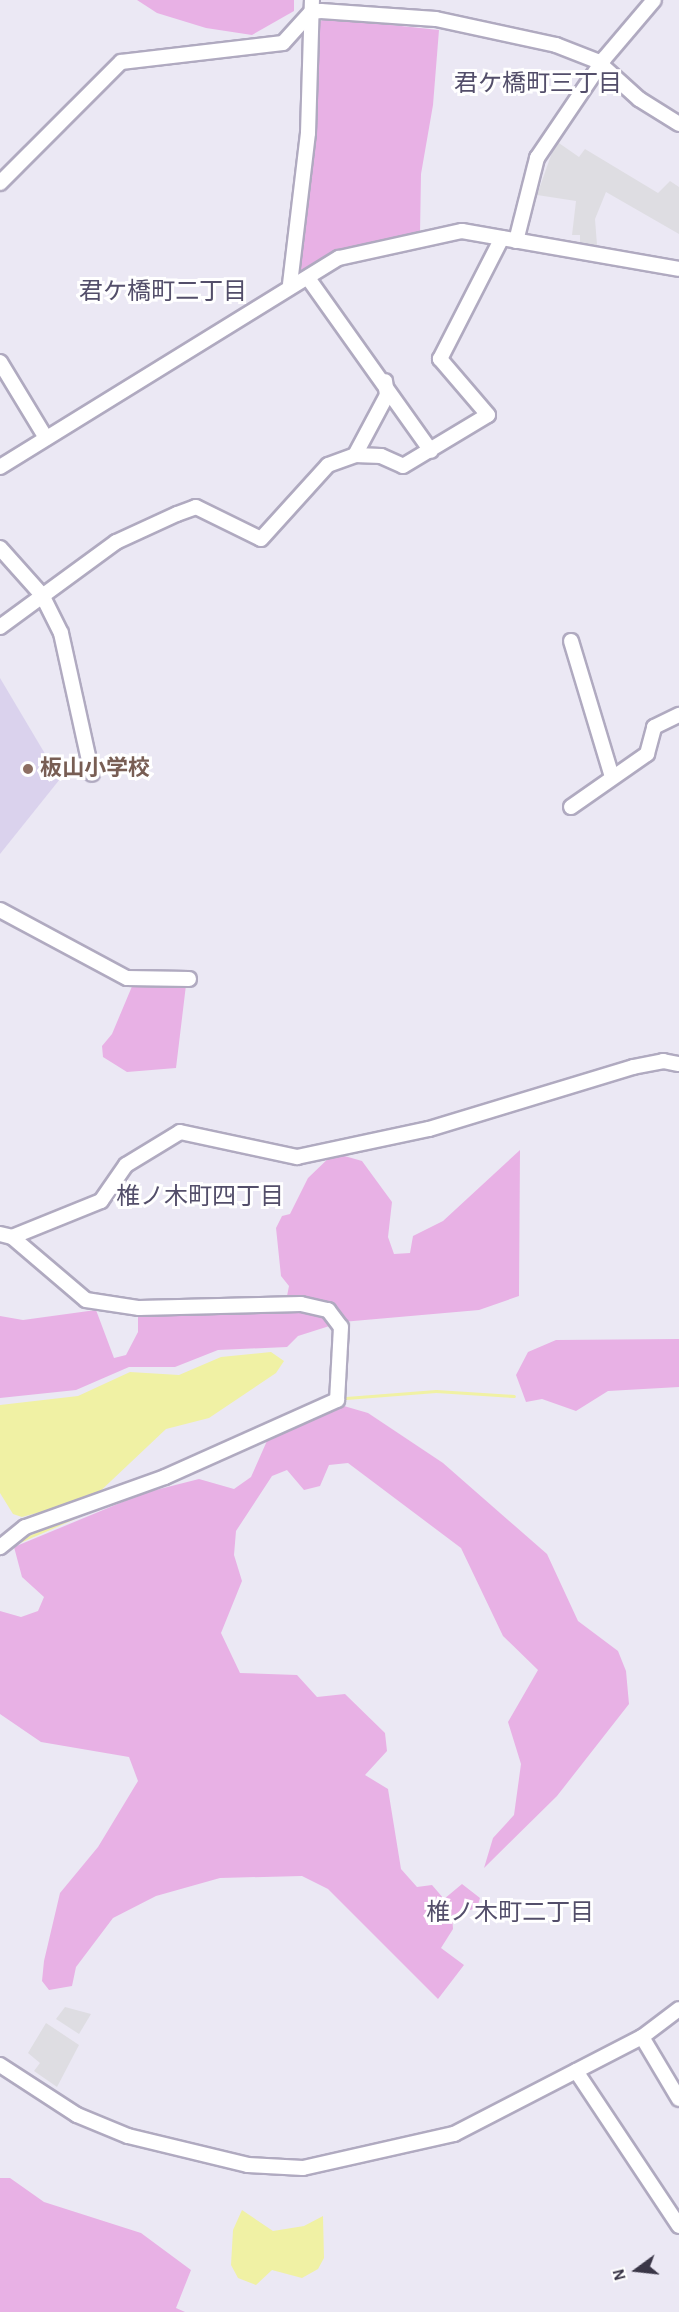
<!DOCTYPE html>
<html>
<head>
<meta charset="utf-8">
<style>
  body { margin:0 }
  #map { position:relative; width:679px; height:2312px; overflow:hidden; background:#ebe8f4; font-family:"Alegreya Sans","Noto Sans JP",sans-serif }
  div>[style] { position:absolute }
  .education>* { inset:0; background:#dad2ed }
  .green>* { inset:0; background:#e8b1e5 }
  .parking>* { inset:0; background:#dedde2 }
  .water>* { inset:0; background:#f0f1a4 }
  .stream>* { height:3px; margin:-1.5px; padding:0 1.5px; transform-origin:1.5px; border-radius:1.5px; background:#f0f1a4 }
  .roads { filter:drop-shadow(2px 0 #b0aac0) drop-shadow(-2px 0 #b0aac0) drop-shadow(0 2px #b0aac0) drop-shadow(0 -2px #b0aac0) }
  .minor>* { height:14px; margin:-7px; padding:0 7px; transform-origin:7px; border-radius:7px; background:#fff }
  .dots>* { width:16px; height:16px; translate:-50% -50%; box-sizing:border-box; border:3px solid #fff; border-radius:50% }
  span { translate:-50% -50%; white-space:nowrap; text-align:center; line-height:1.15; -webkit-text-stroke:6px #fff; paint-order:stroke }
  .education-label { font-size:22px; color:#785e54; font-weight:700 }
  .left { translate:0 -50%; text-align:left }
  .neighbourhood-label { font-size:24px; color:#534e6a }
  .north { position:absolute; left:607px; top:2240px; width:60px; height:60px; -webkit-text-stroke:4px #fff; paint-order:stroke; rotate:255deg; font-size:16px; font-weight:700; line-height:24px; text-align:center; color:#3a3647 }
  .north::after { content:''; display:block; margin:auto; width:21px; height:27px; background:#3a3647; clip-path:polygon(50% 0,100% 100%,50% 72%,0 100%) }
</style>
</head>
<body>
<div id="map">
  <div class="education">
    <div style="clip-path:polygon(0 678px,60px 779px,0 854px)"></div>
  </div>
  <div class="green">
    <div style="clip-path:polygon(137px 0,294px 0,294px 11px,252px 35px,206px 28px,157px 13px)"></div>
    <div style="clip-path:polygon(326px 18px,439px 30px,433px 105px,421px 174px,420px 234px,332px 254px,304px 276px,296px 273px,317px 23px)"></div>
    <div style="clip-path:polygon(133px 984px,186px 985px,176px 1068px,127px 1072px,103px 1057px,102px 1046px,112px 1034px)"></div>
    <div style="clip-path:polygon(520px 1150px,519px 1296px,479px 1310px,342px 1322px,298px 1336px,287px 1347px,218px 1350px,175px 1367px,129px 1367px,76px 1390px,0 1398px,0 1316px,23px 1320px,96px 1310px,114px 1358px,126px 1355px,138px 1332px,138px 1314px,272px 1309px,287px 1296px,289px 1286px,281px 1276px,276px 1228px,282px 1216px,290px 1214px,308px 1178px,334px 1153px,362px 1161px,392px 1202px,388px 1237px,394px 1254px,410px 1253px,413px 1236px,443px 1221px)"></div>
    <div style="clip-path:polygon(679px 1339px,679px 1387px,608px 1391px,576px 1411px,542px 1399px,526px 1402px,516px 1375px,528px 1352px,556px 1340px)"></div>
    <div style="clip-path:polygon(337px 1404px,368px 1413px,443px 1463px,547px 1554px,578px 1621px,618px 1651px,626px 1671px,629px 1704px,557px 1796px,484px 1868px,493px 1838px,514px 1815px,521px 1764px,508px 1722px,538px 1670px,503px 1636px,461px 1548px,348px 1463px,329px 1465px,320px 1486px,304px 1490px,287px 1470px,272px 1476px,236px 1531px,234px 1555px,242px 1581px,221px 1633px,240px 1673px,297px 1675px,317px 1697px,345px 1694px,385px 1733px,387px 1751px,365px 1775px,388px 1789px,401px 1869px,417px 1887px,432px 1885px,444px 1899px,462px 1884px,480px 1898px,477px 1908px,452px 1915px,453px 1929px,441px 1948px,464px 1965px,438px 1999px,328px 1889px,302px 1876px,220px 1878px,156px 1896px,113px 1918px,76px 1967px,72px 1986px,49px 1990px,42px 1981px,44px 1961px,60px 1893px,98px 1847px,138px 1781px,129px 1757px,41px 1742px,0 1714px,0 1611px,21px 1617px,38px 1611px,44px 1597px,22px 1577px,14px 1547px,144px 1493px,199px 1479px,234px 1489px,251px 1477px,270px 1434px)"></div>
    <div style="clip-path:polygon(0 2178px,10px 2178px,44px 2202px,141px 2233px,191px 2270px,176px 2308px,185px 2312px,0 2312px)"></div>
  </div>
  <div class="parking">
    <div style="clip-path:polygon(556px 141px,579px 157px,585px 149px,658px 193px,670px 181px,679px 187px,679px 234px,606px 192px,595px 219px,597px 245px,580px 244px,580px 235px,572px 235px,576px 201px,537px 195px)"></div>
    <div style="clip-path:polygon(65px 2007px,91px 2014px,79px 2034px,56px 2019px)"></div>
    <div style="clip-path:polygon(46px 2023px,79px 2045px,57px 2087px,34px 2071px,40px 2063px,28px 2053px)"></div>
  </div>
  <div class="water">
    <div style="clip-path:polygon(271px 1352px,284px 1361px,276px 1373px,209px 1418px,166px 1429px,93px 1498px,22px 1517px,13px 1514px,0 1493px,0 1405px,78px 1396px,130px 1372px,179px 1375px,221px 1357px)"></div>
    <div style="clip-path:polygon(242px 2210px,273px 2231px,304px 2226px,323px 2216px,324px 2258px,318px 2269px,302px 2278px,272px 2270px,256px 2285px,238px 2278px,231px 2265px,233px 2230px)"></div>
  </div>
  <div class="stream">
    <div style="left:346px;top:1398px;width:90px;rotate:-4.4deg"></div>
    <div style="left:436px;top:1391px;width:78px;rotate:3.7deg"></div>
    <div style="left:15px;top:1543px;width:77px;rotate:-23.6deg"></div>
  </div>
  <div class="roads">
    <div class="minor">
      <div style="left:0;top:183px;width:171px;rotate:-45deg"></div>
      <div style="left:121px;top:62px;width:163px;rotate:-6.7deg"></div>
      <div style="left:283px;top:43px;width:42px;rotate:-47.9deg"></div>
      <div style="left:311px;top:12px;width:10px;rotate:-6deg"></div>
      <div style="left:321px;top:11px;width:115px;rotate:4deg"></div>
      <div style="left:436px;top:19px;width:123px;rotate:12.2deg"></div>
      <div style="left:556px;top:45px;width:44px;rotate:21.3deg"></div>
      <div style="left:597px;top:61px;width:57px;rotate:42.1deg"></div>
      <div style="left:639px;top:99px;width:47px;rotate:32deg"></div>
      <div style="left:516px;top:241px;width:86px;rotate:-75.8deg"></div>
      <div style="left:537px;top:158px;width:120px;rotate:-55.9deg"></div>
      <div style="left:604px;top:59px;width:77px;rotate:-49.7deg"></div>
      <div style="left:308px;top:278px;width:212px;rotate:54.6deg"></div>
      <div style="left:290px;top:284px;width:152px;rotate:-83.2deg"></div>
      <div style="left:308px;top:133px;width:133px;rotate:-88.3deg"></div>
      <div style="left:0;top:362px;width:89px;rotate:58.8deg"></div>
      <div style="left:355px;top:455px;width:68px;rotate:-61.9deg"></div>
      <div style="left:387px;top:395px;width:14px;rotate:-98deg"></div>
      <div style="left:0;top:467px;width:398px;rotate:-31.7deg"></div>
      <div style="left:339px;top:258px;width:126px;rotate:-12.4deg"></div>
      <div style="left:462px;top:231px;width:220px;rotate:9.9deg"></div>
      <div style="left:0;top:548px;width:63px;rotate:48.2deg"></div>
      <div style="left:42px;top:595px;width:42px;rotate:63.4deg"></div>
      <div style="left:61px;top:633px;width:144px;rotate:77.6deg"></div>
      <div style="left:0;top:627px;width:144px;rotate:-36.2deg"></div>
      <div style="left:116px;top:542px;width:67px;rotate:-24.7deg"></div>
      <div style="left:177px;top:514px;width:20px;rotate:-20deg"></div>
      <div style="left:196px;top:507px;width:72px;rotate:26.2deg"></div>
      <div style="left:261px;top:539px;width:100px;rotate:-47.8deg"></div>
      <div style="left:328px;top:465px;width:29px;rotate:-20deg"></div>
      <div style="left:355px;top:455px;width:26px;rotate:2deg"></div>
      <div style="left:381px;top:456px;width:24px;rotate:24deg"></div>
      <div style="left:403px;top:466px;width:99px;rotate:-31deg"></div>
      <div style="left:488px;top:415px;width:74px;rotate:-130.6deg"></div>
      <div style="left:440px;top:359px;width:136px;rotate:-62.9deg"></div>
      <div style="left:571px;top:641px;width:142px;rotate:73.2deg"></div>
      <div style="left:571px;top:807px;width:93px;rotate:-34.9deg"></div>
      <div style="left:647px;top:754px;width:28px;rotate:-75deg"></div>
      <div style="left:654px;top:727px;width:28px;rotate:-26deg"></div>
      <div style="left:0;top:910px;width:144px;rotate:28.2deg"></div>
      <div style="left:127px;top:978px;width:62px;rotate:0.9deg"></div>
      <div style="left:0;top:1234px;width:12px;rotate:14deg"></div>
      <div style="left:12px;top:1237px;width:97px;rotate:40.4deg"></div>
      <div style="left:86px;top:1300px;width:54px;rotate:8.6deg"></div>
      <div style="left:139px;top:1308px;width:162px;rotate:-1.4deg"></div>
      <div style="left:301px;top:1304px;width:28px;rotate:13deg"></div>
      <div style="left:328px;top:1310px;width:21px;rotate:53deg"></div>
      <div style="left:341px;top:1327px;width:73px;rotate:93.1deg"></div>
      <div style="left:337px;top:1400px;width:188px;rotate:155.9deg"></div>
      <div style="left:165px;top:1477px;width:149px;rotate:160.3deg"></div>
      <div style="left:25px;top:1527px;width:32px;rotate:141deg"></div>
      <div style="left:12px;top:1237px;width:96px;rotate:-22deg"></div>
      <div style="left:101px;top:1201px;width:44px;rotate:-55.2deg"></div>
      <div style="left:126px;top:1165px;width:63px;rotate:-31.4deg"></div>
      <div style="left:180px;top:1132px;width:120px;rotate:12.1deg"></div>
      <div style="left:297px;top:1157px;width:135px;rotate:-12deg"></div>
      <div style="left:429px;top:1129px;width:213px;rotate:-16.9deg"></div>
      <div style="left:633px;top:1067px;width:31px;rotate:-11deg"></div>
      <div style="left:663px;top:1061px;width:16px;rotate:11deg"></div>
      <div style="left:642px;top:2037px;width:72px;rotate:59.2deg"></div>
      <div style="left:0;top:2065px;width:92px;rotate:33deg"></div>
      <div style="left:77px;top:2115px;width:55px;rotate:22.4deg"></div>
      <div style="left:128px;top:2136px;width:123px;rotate:13.6deg"></div>
      <div style="left:248px;top:2165px;width:55px;rotate:3.1deg"></div>
      <div style="left:303px;top:2168px;width:155px;rotate:-12.7deg"></div>
      <div style="left:454px;top:2134px;width:212px;rotate:-27.3deg"></div>
      <div style="left:642px;top:2037px;width:46px;rotate:-37.1deg"></div>
      <div style="left:576px;top:2071px;width:186px;rotate:56.4deg"></div>
    </div>
  </div>
  <div class="dots">
    <div style="left:28px;top:769px;background:#8d6e63"></div>
  </div>
  <div class="education-label">
    <span class="left" style="left:40px;top:769px">板山小学校</span>
  </div>
  <div class="neighbourhood-label">
    <span style="left:538px;top:85px">君ケ橋町三丁目</span>
    <span style="left:163px;top:293px">君ケ橋町二丁目</span>
    <span style="left:200px;top:1198px">椎ノ木町四丁目</span>
    <span style="left:510px;top:1914px">椎ノ木町二丁目</span>
  </div>
  <div class="north">N</div>
</div>
</body>
</html>
